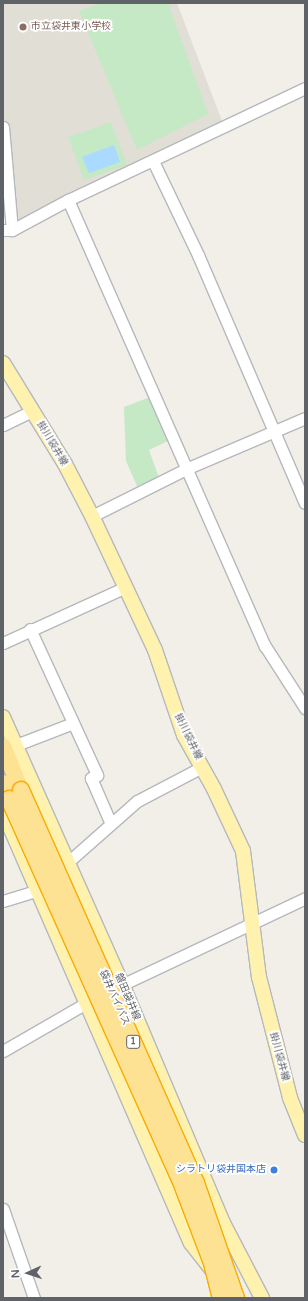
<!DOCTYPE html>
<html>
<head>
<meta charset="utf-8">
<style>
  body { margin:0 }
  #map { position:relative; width:308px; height:1301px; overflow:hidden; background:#f1efe8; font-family:"Varela Round","Noto Sans JP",sans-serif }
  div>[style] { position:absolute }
  .education>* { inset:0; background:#e1ded6 }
  .green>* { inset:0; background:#c5e8c5 }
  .water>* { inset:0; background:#aadaff }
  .roads { filter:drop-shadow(1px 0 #b5b8bc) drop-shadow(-1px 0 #b5b8bc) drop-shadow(0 1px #b5b8bc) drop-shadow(0 -1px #b5b8bc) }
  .minor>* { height:11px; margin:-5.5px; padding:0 5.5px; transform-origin:5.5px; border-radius:5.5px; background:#fff }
  .major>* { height:14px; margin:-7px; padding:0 7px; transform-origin:7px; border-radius:7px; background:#fff2af }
  .highway>* { height:16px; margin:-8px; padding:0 8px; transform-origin:8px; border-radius:8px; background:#fde293 }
  .bridges { filter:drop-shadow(1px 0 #f9ab00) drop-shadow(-1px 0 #f9ab00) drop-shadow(0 1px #f9ab00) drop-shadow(0 -1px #f9ab00) }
  .highway-bridge>* { height:16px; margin:-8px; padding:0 8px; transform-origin:8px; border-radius:8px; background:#fde293 }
  .dots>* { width:11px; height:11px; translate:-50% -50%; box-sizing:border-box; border:2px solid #fff; border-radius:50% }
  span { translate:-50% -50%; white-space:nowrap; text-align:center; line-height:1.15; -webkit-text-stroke:3.5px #fff; paint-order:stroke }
  .shield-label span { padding:1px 3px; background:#fff; border:1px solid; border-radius:3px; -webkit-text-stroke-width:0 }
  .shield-label { font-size:9px; color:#5f6368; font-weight:700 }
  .education-label { font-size:10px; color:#785e54 }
  .left { translate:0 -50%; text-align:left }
  .street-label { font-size:10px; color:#5f6368 }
  .shop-label { font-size:10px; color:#366cbe }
  .right { translate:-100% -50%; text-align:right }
  .frame { position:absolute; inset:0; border:4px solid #5f6368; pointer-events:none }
  .north { position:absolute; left:8px; top:1253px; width:40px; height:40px; -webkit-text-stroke:3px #fff; paint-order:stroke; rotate:267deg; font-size:11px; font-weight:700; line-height:16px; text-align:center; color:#5f6368 }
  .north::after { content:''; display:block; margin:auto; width:14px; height:18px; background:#5f6368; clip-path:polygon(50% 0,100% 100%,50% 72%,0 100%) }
</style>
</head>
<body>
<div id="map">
  <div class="education">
    <div style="clip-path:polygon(3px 3px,177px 3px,222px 121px,13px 228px,3px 125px)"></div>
  </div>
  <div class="green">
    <div style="clip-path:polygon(101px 3px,168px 3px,208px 114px,137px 150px,79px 11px)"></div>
    <div style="clip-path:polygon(111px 122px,127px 165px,84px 180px,68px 137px)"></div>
    <div style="clip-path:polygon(153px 396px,170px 440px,149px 450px,159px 478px,137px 486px,126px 461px,124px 407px)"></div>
  </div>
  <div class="water">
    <div style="clip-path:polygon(114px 145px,120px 162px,89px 173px,82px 157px)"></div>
  </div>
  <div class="roads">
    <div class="minor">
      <div style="left:3px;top:127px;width:103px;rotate:85deg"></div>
      <div style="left:153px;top:161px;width:104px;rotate:64.4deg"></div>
      <div style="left:198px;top:255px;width:270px;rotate:66.7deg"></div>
      <div style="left:68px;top:200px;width:488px;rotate:66.2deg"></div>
      <div style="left:265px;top:646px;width:74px;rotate:57.2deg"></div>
      <div style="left:3px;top:230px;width:9px"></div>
      <div style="left:12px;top:230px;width:64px;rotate:-28.2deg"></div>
      <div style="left:68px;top:200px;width:262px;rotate:-25.3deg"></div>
      <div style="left:3px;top:425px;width:32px;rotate:-26deg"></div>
      <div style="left:92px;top:516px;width:107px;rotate:-26.6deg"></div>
      <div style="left:188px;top:468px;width:127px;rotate:-23.1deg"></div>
      <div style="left:30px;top:629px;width:161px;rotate:65.3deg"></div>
      <div style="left:97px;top:775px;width:7px;rotate:153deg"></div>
      <div style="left:91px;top:778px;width:50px;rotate:66.5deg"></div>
      <div style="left:3px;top:643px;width:135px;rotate:-24.5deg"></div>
      <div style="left:16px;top:745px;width:61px;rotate:-21.1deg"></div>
      <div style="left:68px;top:862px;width:92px;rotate:-41.5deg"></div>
      <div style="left:137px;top:801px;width:73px;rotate:-27.6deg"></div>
      <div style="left:3px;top:901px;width:34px;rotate:-17deg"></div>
      <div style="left:115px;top:988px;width:210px;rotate:-25.3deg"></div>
      <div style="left:3px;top:1051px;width:104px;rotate:-30deg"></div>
      <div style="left:3px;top:1209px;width:94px;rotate:70.8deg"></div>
    </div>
    <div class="major">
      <div style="left:3px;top:363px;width:119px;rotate:58.5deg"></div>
      <div style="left:65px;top:464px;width:59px;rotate:62.6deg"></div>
      <div style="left:92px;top:516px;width:148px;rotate:64.8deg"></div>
      <div style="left:155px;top:650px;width:90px;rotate:71.2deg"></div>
      <div style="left:184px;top:735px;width:62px;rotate:60.9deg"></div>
      <div style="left:214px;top:789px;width:68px;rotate:64.9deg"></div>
      <div style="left:243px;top:851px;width:127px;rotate:82.8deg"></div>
      <div style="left:259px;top:977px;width:125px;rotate:75.6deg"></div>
      <div style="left:290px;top:1098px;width:40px;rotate:68deg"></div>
      <div style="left:3px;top:717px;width:292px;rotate:66deg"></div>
      <div style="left:122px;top:984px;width:259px;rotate:67.1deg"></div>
      <div style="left:223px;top:1223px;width:85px;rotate:62.5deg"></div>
      <div style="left:3px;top:811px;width:471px;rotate:66.5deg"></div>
      <div style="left:191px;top:1243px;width:34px;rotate:52deg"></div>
    </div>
    <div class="highway">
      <div style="left:3px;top:746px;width:48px;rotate:67.8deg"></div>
      <div style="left:3px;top:783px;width:17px;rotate:69deg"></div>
    </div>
  </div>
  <div class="bridges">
    <div class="highway-bridge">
      <div style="left:21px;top:790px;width:430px;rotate:66deg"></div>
      <div style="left:196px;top:1183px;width:122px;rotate:70.8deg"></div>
      <div style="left:9px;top:799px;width:425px;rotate:65.8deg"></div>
      <div style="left:183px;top:1187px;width:81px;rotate:69.1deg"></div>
      <div style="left:212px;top:1263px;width:36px;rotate:76deg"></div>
    </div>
  </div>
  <div class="dots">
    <div style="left:23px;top:27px;background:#8d6e63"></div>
    <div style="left:274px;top:1170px;background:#3f7fe0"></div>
  </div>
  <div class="shield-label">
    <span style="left:133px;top:1042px">1</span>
  </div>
  <div class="education-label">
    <span class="left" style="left:31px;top:27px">市立袋井東小学校</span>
  </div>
  <div class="street-label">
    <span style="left:52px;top:444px;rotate:59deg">掛川袋井線</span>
    <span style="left:188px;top:737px;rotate:64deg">掛川袋井線</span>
    <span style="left:127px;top:997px;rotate:67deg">磐田袋井線</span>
    <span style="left:114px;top:998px;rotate:66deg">袋井バイパス</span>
    <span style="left:279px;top:1057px;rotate:75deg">掛川袋井線</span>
  </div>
  <div class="shop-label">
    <span class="right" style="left:266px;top:1170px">シラトリ袋井国本店</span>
  </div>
  <div class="frame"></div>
  <div class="north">N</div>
</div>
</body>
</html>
